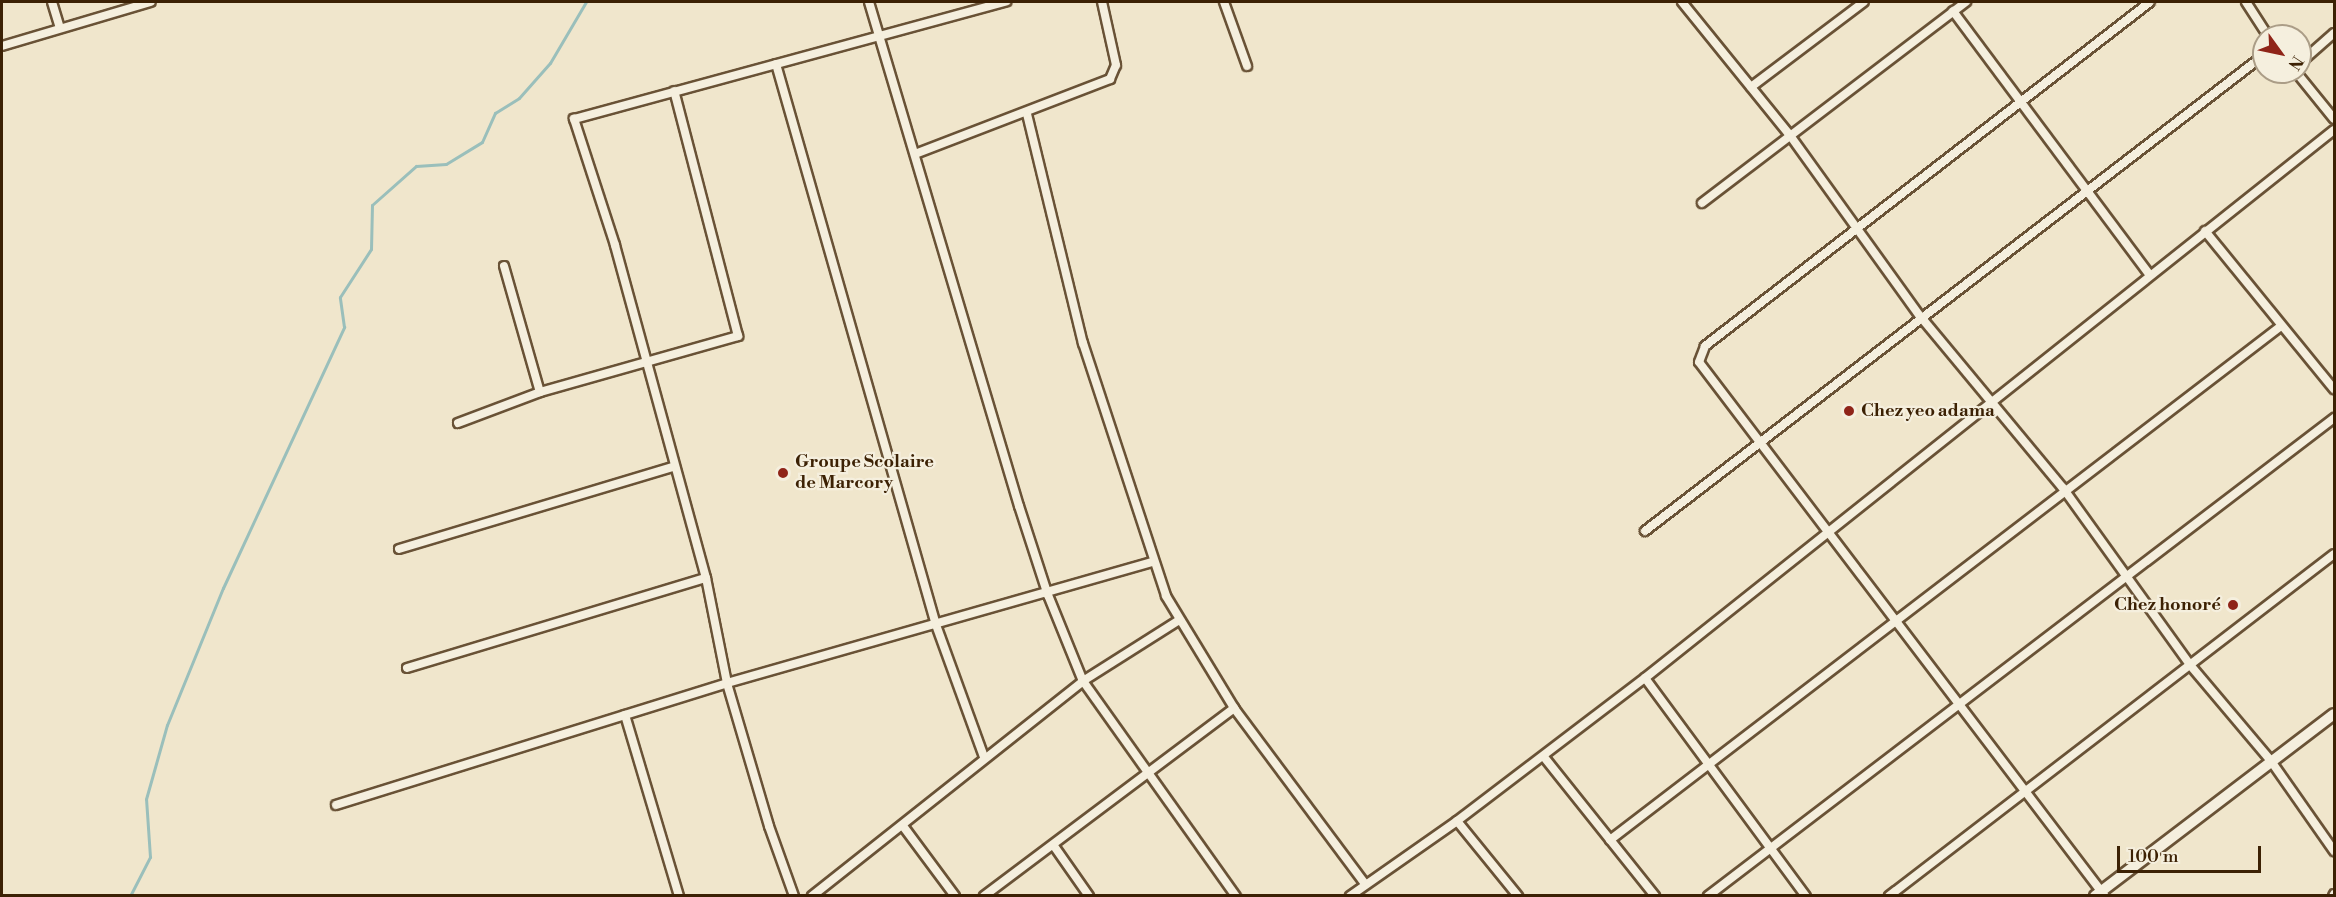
<!DOCTYPE html>
<html>
<head>
<meta charset="utf-8">
<style>
  body { margin:0 }
  #map { position:relative; width:2336px; height:897px; overflow:hidden; background:#f0e6cc; font-family:"Libre Bodoni",serif }
  div>[style] { position:absolute }
  .stream>* { height:3px; margin:-1.5px; padding:0 1.5px; transform-origin:1.5px; border-radius:1.5px; background:#9abfbb }
  .roads { filter:drop-shadow(2px 0 #695236) drop-shadow(-2px 0 #695236) drop-shadow(0 2px #695236) drop-shadow(0 -2px #695236) }
  .street>* { height:8px; margin:-4px; padding:0 4px; transform-origin:4px; border-radius:4px; background:#f5efde }
  .secondary>* { height:10px; margin:-5px; padding:0 5px; transform-origin:5px; border-radius:5px; background:#f5efde }
  .dots>* { width:16px; height:16px; translate:-50% -50%; box-sizing:border-box; border:3px solid #f5efde; border-radius:50% }
  span { translate:-50% -50%; white-space:nowrap; text-align:center; line-height:1.15; -webkit-text-stroke:4.5px #f5efde; paint-order:stroke }
  .poi-label { font-size:18px; color:#3c2104; font-weight:700 }
  .left { translate:0 -50%; text-align:left }
  .right { translate:-100% -50%; text-align:right }
  .frame { position:absolute; inset:0; border:3px solid #3c2104; pointer-events:none }
  .north { position:absolute; left:2252px; top:24px; width:60px; height:60px; box-sizing:border-box; background:#f5efde; border:2px solid #ab9d87; border-radius:50%; rotate:123deg; font-size:16px; font-weight:700; line-height:24px; text-align:center; color:#3c2104 }
  .north::after { content:''; display:block; margin:auto; width:21px; height:27px; background:#8f2418; clip-path:polygon(50% 0,100% 100%,50% 72%,0 100%) }
  .scale { position:absolute; left:2117px; top:846px; width:144px; height:27px; box-sizing:border-box; border:3px solid #3c2104; border-top:0; padding-left:8px; font-size:18px; line-height:21px; white-space:nowrap; color:#3c2104; -webkit-text-stroke:4px #f5efde; paint-order:stroke }
</style>
</head>
<body>
<div id="map">
  <div class="stream">
    <div style="left:130px;top:896px;width:44px;rotate:-62.9deg"></div>
    <div style="left:150px;top:857px;width:58px;rotate:-93.9deg"></div>
    <div style="left:146px;top:799px;width:77px;rotate:-74.2deg"></div>
    <div style="left:167px;top:725px;width:148px;rotate:-67.8deg"></div>
    <div style="left:223px;top:588px;width:288px;rotate:-65.1deg"></div>
    <div style="left:344px;top:327px;width:30px;rotate:-98deg"></div>
    <div style="left:340px;top:297px;width:57px;rotate:-57.1deg"></div>
    <div style="left:371px;top:249px;width:44px;rotate:-88.7deg"></div>
    <div style="left:372px;top:205px;width:59px;rotate:-41.6deg"></div>
    <div style="left:416px;top:166px;width:30px;rotate:-4deg"></div>
    <div style="left:446px;top:164px;width:42px;rotate:-31.4deg"></div>
    <div style="left:482px;top:142px;width:32px;rotate:-66deg"></div>
    <div style="left:495px;top:113px;width:28px;rotate:-32deg"></div>
    <div style="left:519px;top:98px;width:47px;rotate:-48.5deg"></div>
    <div style="left:550px;top:63px;width:71px;rotate:-59.5deg"></div>
  </div>
  <div class="roads">
    <div class="street">
      <div style="left:52px;top:2px;width:27px;rotate:73deg"></div>
      <div style="left:869px;top:2px;width:526px;rotate:73.43deg"></div>
      <div style="left:1019px;top:506px;width:94px;rotate:72deg"></div>
      <div style="left:1048px;top:595px;width:93px;rotate:67.9deg"></div>
      <div style="left:1083px;top:681px;width:264px;rotate:54.6deg"></div>
      <div style="left:1224px;top:2px;width:68px;rotate:70.2deg"></div>
      <div style="left:1682px;top:2px;width:170px;rotate:51deg"></div>
      <div style="left:1789px;top:134px;width:224px;rotate:54.3deg"></div>
      <div style="left:1920px;top:316px;width:224px;rotate:50.3deg"></div>
      <div style="left:2063px;top:488px;width:218px;rotate:54.3deg"></div>
      <div style="left:2190px;top:665px;width:126px;rotate:49.8deg"></div>
      <div style="left:2271px;top:761px;width:110px;rotate:55deg"></div>
      <div style="left:2246px;top:2px;width:40px;rotate:57.1deg"></div>
      <div style="left:1953px;top:11px;width:329px;rotate:53.3deg"></div>
      <div style="left:2px;top:46px;width:155px;rotate:-16.5deg"></div>
      <div style="left:2300px;top:63px;width:45px;rotate:-41.4deg"></div>
      <div style="left:776px;top:64px;width:583px;rotate:74.08deg"></div>
      <div style="left:936px;top:625px;width:140px;rotate:70deg"></div>
      <div style="left:2296px;top:72px;width:60px;rotate:51deg"></div>
      <div style="left:1751px;top:87px;width:141px;rotate:-37deg"></div>
      <div style="left:1027px;top:114px;width:236px;rotate:76.3deg"></div>
      <div style="left:1083px;top:343px;width:266px;rotate:71.8deg"></div>
      <div style="left:1166px;top:596px;width:131px;rotate:58.7deg"></div>
      <div style="left:1234px;top:708px;width:219px;rotate:53.3deg"></div>
      <div style="left:915px;top:154px;width:209px;rotate:-21deg"></div>
      <div style="left:1110px;top:79px;width:15px;rotate:-67deg"></div>
      <div style="left:1116px;top:65px;width:65px;rotate:-102.5deg"></div>
      <div style="left:1702px;top:203px;width:332px;rotate:-37.3deg"></div>
      <div style="left:2205px;top:231px;width:204px;rotate:50.8deg"></div>
      <div style="left:504px;top:266px;width:131px;rotate:74.1deg"></div>
      <div style="left:458px;top:423px;width:88px;rotate:-20.7deg"></div>
      <div style="left:540px;top:392px;width:206px;rotate:-15.8deg"></div>
      <div style="left:738px;top:336px;width:253px;rotate:-104.6deg"></div>
      <div style="left:1645px;top:531px;width:781px;rotate:-37.56deg"></div>
      <div style="left:399px;top:549px;width:286px;rotate:-16.7deg"></div>
      <div style="left:407px;top:668px;width:312px;rotate:-16.8deg"></div>
      <div style="left:1645px;top:678px;width:271px;rotate:53.6deg"></div>
      <div style="left:625px;top:715px;width:189px;rotate:73.4deg"></div>
      <div style="left:1544px;top:757px;width:178px;rotate:51.4deg"></div>
      <div style="left:336px;top:805px;width:410px;rotate:-17.3deg"></div>
      <div style="left:727px;top:683px;width:442px;rotate:-15.9deg"></div>
      <div style="left:1457px;top:821px;width:97px;rotate:50.9deg"></div>
      <div style="left:903px;top:826px;width:87px;rotate:53.4deg"></div>
      <div style="left:1610px;top:840px;width:845px;rotate:-37.45deg"></div>
      <div style="left:1054px;top:846px;width:61px;rotate:55deg"></div>
      <div style="left:2104px;top:895px;width:669px;rotate:-127.23deg"></div>
      <div style="left:1699px;top:362px;width:17px;rotate:-69deg"></div>
      <div style="left:1705px;top:346px;width:562px;rotate:-37.71deg"></div>
      <div style="left:794px;top:896px;width:74px;rotate:-109.7deg"></div>
      <div style="left:769px;top:826px;width:149px;rotate:-106.4deg"></div>
      <div style="left:727px;top:683px;width:107px;rotate:-101.3deg"></div>
      <div style="left:706px;top:578px;width:345px;rotate:-105.3deg"></div>
      <div style="left:615px;top:245px;width:133px;rotate:-108deg"></div>
      <div style="left:574px;top:119px;width:448px;rotate:-15.2deg"></div>
      <div style="left:812px;top:896px;width:346px;rotate:-38.4deg"></div>
      <div style="left:1083px;top:681px;width:114px;rotate:-32.4deg"></div>
      <div style="left:984px;top:896px;width:313px;rotate:-36.9deg"></div>
      <div style="left:1350px;top:896px;width:131px;rotate:-35deg"></div>
      <div style="left:1457px;top:821px;width:236px;rotate:-37.3deg"></div>
      <div style="left:1645px;top:678px;width:880px;rotate:-38.5deg"></div>
      <div style="left:1708px;top:896px;width:788px;rotate:-37.36deg"></div>
      <div style="left:1889px;top:896px;width:561px;rotate:-37.54deg"></div>
      <div style="left:2333px;top:896px;width:2px;rotate:-63deg"></div>
    </div>
    <div class="secondary">
      <div style="left:2095px;top:896px;width:300px;rotate:-37.3deg"></div>
    </div>
  </div>
  <div class="dots">
    <div style="left:1849px;top:411px;background:#8f2418"></div>
    <div style="left:783px;top:473px;background:#8f2418"></div>
    <div style="left:2233px;top:605px;background:#8f2418"></div>
  </div>
  <div class="poi-label">
    <span class="left" style="left:1861px;top:411px">Chez yeo adama</span>
    <span class="left" style="left:795px;top:473px">Groupe Scolaire<br>de Marcory</span>
    <span class="right" style="left:2221px;top:605px">Chez honoré</span>
  </div>
  <div class="frame"></div>
  <div class="north">N</div>
  <div class="scale">100 m</div>
</div>
</body>
</html>
